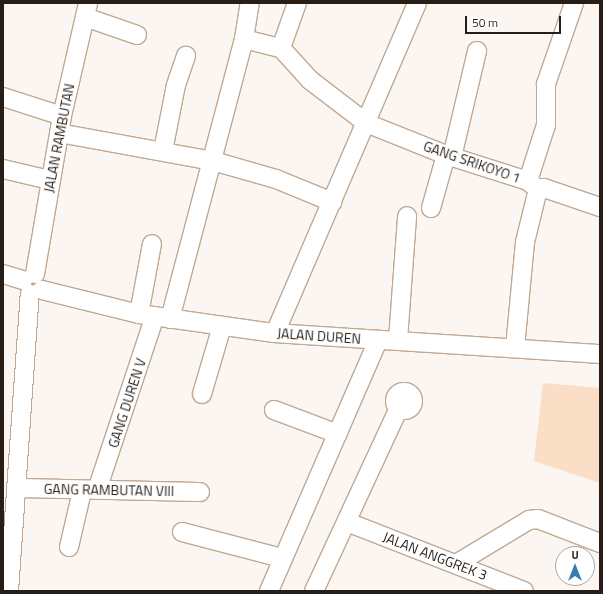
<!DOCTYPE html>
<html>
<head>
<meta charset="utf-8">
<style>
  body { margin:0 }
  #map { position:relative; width:603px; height:594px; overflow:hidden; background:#fbf6f1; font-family:"Titillium Web",sans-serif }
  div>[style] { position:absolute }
  .green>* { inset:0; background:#fadec6 }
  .roads { filter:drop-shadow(1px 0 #c1a892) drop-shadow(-1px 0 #c1a892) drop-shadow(0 1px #c1a892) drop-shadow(0 -1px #c1a892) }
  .minor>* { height:18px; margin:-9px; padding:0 9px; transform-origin:9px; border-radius:9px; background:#fff }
  .minor>.ring { margin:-9px; padding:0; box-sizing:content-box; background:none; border:18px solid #fff; border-radius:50% }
  span { translate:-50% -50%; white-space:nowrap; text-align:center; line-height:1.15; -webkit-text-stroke:3.5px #fff; paint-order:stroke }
  .street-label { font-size:14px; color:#281e16 }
  .frame { position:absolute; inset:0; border:4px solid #281e16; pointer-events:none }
  .north { position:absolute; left:555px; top:546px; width:40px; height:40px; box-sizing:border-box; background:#fff; border:1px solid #a9a5a2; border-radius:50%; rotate:0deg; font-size:11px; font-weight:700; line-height:16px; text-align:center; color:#281e16 }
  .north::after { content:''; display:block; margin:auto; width:14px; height:18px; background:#367eb2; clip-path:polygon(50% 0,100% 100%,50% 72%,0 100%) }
  .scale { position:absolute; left:465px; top:16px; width:96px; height:18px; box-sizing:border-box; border:2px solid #281e16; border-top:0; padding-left:5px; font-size:12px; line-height:14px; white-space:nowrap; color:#281e16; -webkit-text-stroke:3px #fff; paint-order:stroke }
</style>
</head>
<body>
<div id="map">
  <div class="green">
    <div style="clip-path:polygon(543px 383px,600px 388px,600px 483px,534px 461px)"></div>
  </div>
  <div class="roads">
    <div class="minor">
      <div style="left:85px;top:17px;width:55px;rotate:19.1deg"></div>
      <div style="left:244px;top:39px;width:38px;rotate:14deg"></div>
      <div style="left:281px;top:48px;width:43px;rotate:47.8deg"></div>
      <div style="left:310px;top:80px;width:71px;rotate:37.5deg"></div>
      <div style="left:366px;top:123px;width:86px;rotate:21.8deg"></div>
      <div style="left:446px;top:155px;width:86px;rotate:17.6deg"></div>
      <div style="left:528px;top:181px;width:13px;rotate:39deg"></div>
      <div style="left:538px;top:189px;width:6px;rotate:-9deg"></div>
      <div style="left:544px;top:188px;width:59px;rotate:18.7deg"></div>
      <div style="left:281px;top:48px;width:48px;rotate:-70.4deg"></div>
      <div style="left:3px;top:97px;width:62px;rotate:17.9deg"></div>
      <div style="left:59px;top:133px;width:157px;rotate:10.3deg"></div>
      <div style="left:213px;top:161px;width:66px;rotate:15.9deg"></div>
      <div style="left:276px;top:179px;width:61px;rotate:22.3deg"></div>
      <div style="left:163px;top:151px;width:67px;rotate:-78.9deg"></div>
      <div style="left:176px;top:85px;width:31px;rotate:-71deg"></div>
      <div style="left:452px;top:157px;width:109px;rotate:-76.7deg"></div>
      <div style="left:3px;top:169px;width:48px;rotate:13.2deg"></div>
      <div style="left:528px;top:181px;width:59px;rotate:-72.2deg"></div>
      <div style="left:546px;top:125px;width:41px;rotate:-90deg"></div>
      <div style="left:546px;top:84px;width:86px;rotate:-70.9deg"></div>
      <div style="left:431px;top:208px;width:55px;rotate:-74.2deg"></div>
      <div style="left:3px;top:274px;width:21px;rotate:17deg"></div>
      <div style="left:35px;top:274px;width:160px;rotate:-80.3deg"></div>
      <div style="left:62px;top:116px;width:116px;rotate:-77deg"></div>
      <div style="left:42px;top:290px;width:100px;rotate:13.9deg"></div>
      <div style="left:139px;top:314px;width:137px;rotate:8deg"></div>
      <div style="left:275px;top:333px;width:326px;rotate:3.7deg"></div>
      <div style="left:139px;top:314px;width:71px;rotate:-79.5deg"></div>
      <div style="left:170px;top:319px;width:290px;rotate:-75.2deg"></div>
      <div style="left:244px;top:39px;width:36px;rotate:-81deg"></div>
      <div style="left:275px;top:333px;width:359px;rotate:-66.7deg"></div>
      <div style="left:398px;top:340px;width:124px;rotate:-85.8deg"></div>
      <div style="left:515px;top:348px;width:106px;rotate:-84.6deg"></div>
      <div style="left:525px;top:242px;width:55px;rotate:-76.2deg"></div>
      <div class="ring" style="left:395px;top:392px;width:0;height:0"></div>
      <div style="left:202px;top:394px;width:71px;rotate:-73.6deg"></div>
      <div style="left:274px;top:410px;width:68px;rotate:20.6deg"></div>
      <div style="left:19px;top:488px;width:181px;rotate:1.3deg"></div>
      <div style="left:97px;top:490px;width:183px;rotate:-71.6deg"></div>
      <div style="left:347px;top:522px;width:190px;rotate:21.3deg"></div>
      <div style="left:182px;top:532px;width:103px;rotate:14.6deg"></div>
      <div style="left:69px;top:547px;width:57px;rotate:-76.9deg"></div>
      <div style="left:456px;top:564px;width:85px;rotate:-31.1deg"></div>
      <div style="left:529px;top:520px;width:9px;rotate:-6deg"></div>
      <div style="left:538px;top:519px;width:66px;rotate:21.2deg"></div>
      <div style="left:9px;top:591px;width:298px;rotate:-86deg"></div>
      <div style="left:269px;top:591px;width:274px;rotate:-66.5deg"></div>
      <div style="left:314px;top:591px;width:202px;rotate:-65.1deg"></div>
    </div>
  </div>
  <div class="street-label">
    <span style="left:59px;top:138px;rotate:-79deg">JALAN RAMBUTAN</span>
    <span style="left:472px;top:162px;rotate:19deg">GANG SRIKOYO 1</span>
    <span style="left:319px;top:336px;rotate:4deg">JALAN DUREN</span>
    <span style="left:127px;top:403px;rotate:-72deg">GANG DUREN V</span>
    <span style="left:109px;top:490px;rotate:1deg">GANG RAMBUTAN VIII</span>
    <span style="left:435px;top:556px;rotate:21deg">JALAN ANGGREK 3</span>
  </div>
  <div class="frame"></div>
  <div class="north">U</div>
  <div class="scale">50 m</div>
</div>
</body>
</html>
